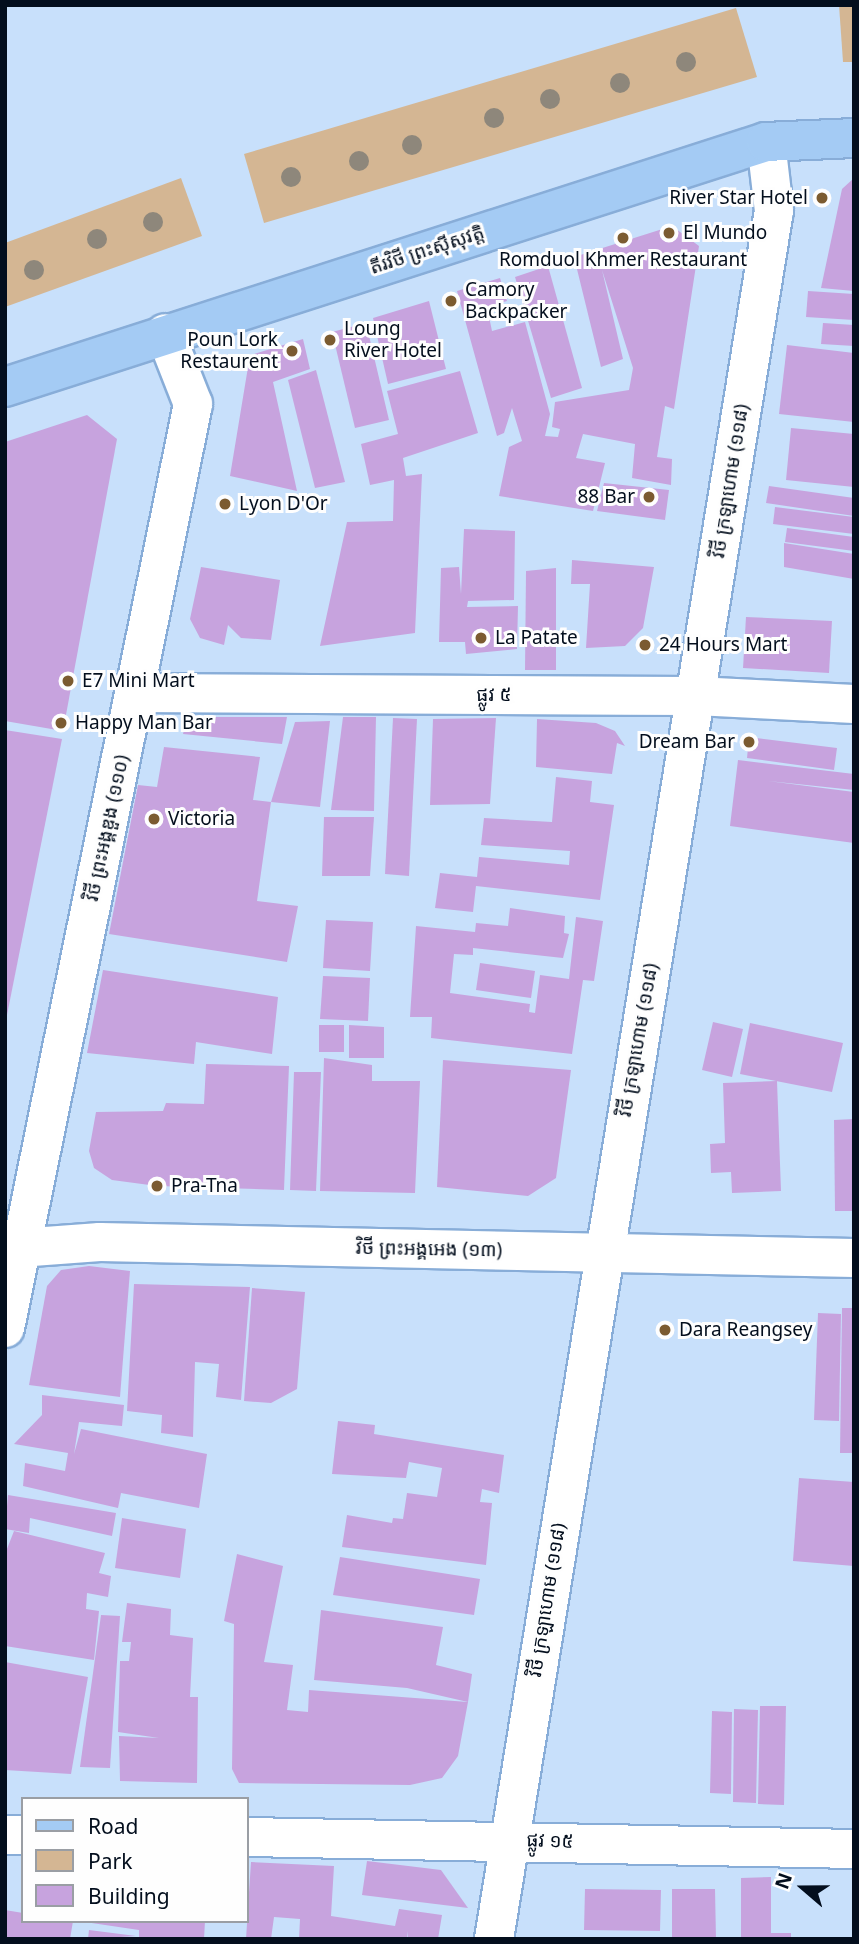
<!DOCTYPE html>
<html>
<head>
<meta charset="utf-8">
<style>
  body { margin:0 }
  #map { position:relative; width:859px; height:1944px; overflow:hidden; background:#c8e0fb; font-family:"Noto Sans","Noto Sans Khmer",sans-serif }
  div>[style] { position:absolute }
  .green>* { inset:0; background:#d4b693 }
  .building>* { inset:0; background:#c7a3de }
  .roads { filter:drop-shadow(2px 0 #88add8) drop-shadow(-2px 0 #88add8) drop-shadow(0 2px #88add8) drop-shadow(0 -2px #88add8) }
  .minor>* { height:38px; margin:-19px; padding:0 19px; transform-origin:19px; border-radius:19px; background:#fff }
  .major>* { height:38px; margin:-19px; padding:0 19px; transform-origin:19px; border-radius:19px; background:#a4cbf4 }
  .trees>* { width:20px; height:20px; margin:-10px; border-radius:50%; background:#8e877b }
  .dots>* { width:19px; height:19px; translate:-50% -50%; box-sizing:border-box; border:4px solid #fefefe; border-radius:50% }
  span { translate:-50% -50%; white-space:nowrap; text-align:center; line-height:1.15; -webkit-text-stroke:6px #fefefe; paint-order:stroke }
  .poi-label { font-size:19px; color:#030e1d }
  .right { translate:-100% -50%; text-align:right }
  .left { translate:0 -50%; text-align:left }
  .street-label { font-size:19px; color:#030e1d }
  .frame { position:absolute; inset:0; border:7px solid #030e1d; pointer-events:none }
  .legend { position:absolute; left:21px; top:1797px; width:228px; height:126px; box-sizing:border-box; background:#fefefe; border:2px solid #9a9ea4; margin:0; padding:9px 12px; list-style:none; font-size:21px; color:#030e1d }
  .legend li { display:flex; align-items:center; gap:14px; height:35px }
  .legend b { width:35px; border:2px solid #9a9ea4 }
  .north { position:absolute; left:768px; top:1853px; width:70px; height:70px; -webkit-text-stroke:5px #fefefe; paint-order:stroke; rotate:290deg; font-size:19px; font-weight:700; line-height:28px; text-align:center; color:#030e1d }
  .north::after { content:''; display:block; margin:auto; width:24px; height:32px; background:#030e1d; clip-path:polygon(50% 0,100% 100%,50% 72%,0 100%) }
</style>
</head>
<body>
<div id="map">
  <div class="green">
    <div style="clip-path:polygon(839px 5px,854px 5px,854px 62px,843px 62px)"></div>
    <div style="clip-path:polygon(736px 8px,757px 77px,264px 223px,244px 154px)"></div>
    <div style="clip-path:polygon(181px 178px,202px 236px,5px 307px,5px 243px)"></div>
  </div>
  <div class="building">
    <div style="clip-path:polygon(854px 178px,854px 291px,821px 288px,842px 189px)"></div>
    <div style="clip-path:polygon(672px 226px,699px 246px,674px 409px,665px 406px,657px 457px,672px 459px,671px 485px,632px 478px,635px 444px,583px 434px,576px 458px,605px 463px,593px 511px,499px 496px,509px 447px,522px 441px,512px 408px,504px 433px,497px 436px,457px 291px,500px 278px,507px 301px,487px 307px,492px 331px,525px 322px,550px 414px,545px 436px,558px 437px,560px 429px,552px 427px,555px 402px,629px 390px,633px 368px,602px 270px,623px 359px,601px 367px,574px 257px)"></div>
    <div style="clip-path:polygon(548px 266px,582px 388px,551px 398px,515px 277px)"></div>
    <div style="clip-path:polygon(808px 291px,854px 294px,854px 320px,806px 317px)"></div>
    <div style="clip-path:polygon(429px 301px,446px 369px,388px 384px,373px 318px)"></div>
    <div style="clip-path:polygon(366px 323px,389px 420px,355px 428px,332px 332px)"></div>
    <div style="clip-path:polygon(823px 323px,854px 325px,854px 346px,821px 344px)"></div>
    <div style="clip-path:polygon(303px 339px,310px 369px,273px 382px,297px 491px,230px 476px,249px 361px,254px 354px)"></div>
    <div style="clip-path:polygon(787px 345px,854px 353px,854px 422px,779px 414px)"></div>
    <div style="clip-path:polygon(316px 370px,345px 482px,315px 488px,288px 380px)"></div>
    <div style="clip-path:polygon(460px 371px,478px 433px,403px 458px,406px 476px,422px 474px,415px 633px,320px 646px,347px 522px,393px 521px,394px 480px,370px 485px,361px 444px,398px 434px,387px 391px)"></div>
    <div style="clip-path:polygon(87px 415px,117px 439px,63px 731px,5px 721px,5px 442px)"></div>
    <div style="clip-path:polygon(791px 428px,854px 434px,854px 487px,786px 480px)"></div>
    <div style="clip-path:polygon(604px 483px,669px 490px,665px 520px,597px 511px)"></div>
    <div style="clip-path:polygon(769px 486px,854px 498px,854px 516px,766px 503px)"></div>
    <div style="clip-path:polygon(775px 507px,854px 517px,854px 534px,773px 524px)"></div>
    <div style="clip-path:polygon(787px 528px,854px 537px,854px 551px,785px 542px)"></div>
    <div style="clip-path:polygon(464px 529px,515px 531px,514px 600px,468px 601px,467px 607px,518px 606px,517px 649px,466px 654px,465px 642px,439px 642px,441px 568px,459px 567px,461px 594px)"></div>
    <div style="clip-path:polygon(784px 543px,854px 554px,854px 579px,784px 567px)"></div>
    <div style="clip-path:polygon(572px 560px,654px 567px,643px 628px,625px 646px,586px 648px,590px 584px,571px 584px)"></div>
    <div style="clip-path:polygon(201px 567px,280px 580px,271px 640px,241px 638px,228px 625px,224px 645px,200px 638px,190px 619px)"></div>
    <div style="clip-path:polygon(556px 568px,556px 670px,525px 670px,526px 571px)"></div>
    <div style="clip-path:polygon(746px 617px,832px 621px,829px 673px,743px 668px)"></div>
    <div style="clip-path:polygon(187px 717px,287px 717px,282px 744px,183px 734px)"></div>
    <div style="clip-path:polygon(343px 717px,376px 717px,374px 811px,331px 810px)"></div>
    <div style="clip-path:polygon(393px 718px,417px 719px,409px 876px,385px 874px)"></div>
    <div style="clip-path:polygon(496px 718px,490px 804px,430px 805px,433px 719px)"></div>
    <div style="clip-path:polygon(537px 719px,596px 723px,615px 731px,625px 746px,617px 743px,612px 774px,536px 767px)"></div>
    <div style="clip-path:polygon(330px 721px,320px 807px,271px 802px,295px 722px)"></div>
    <div style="clip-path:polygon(5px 730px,62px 739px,6px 1020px,5px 1020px)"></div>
    <div style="clip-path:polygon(749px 737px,837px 748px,834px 770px,747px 758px)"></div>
    <div style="clip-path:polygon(164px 747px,260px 757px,253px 800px,271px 802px,257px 901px,298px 906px,287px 962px,109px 934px,138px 785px,157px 787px)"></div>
    <div style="clip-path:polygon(738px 760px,854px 774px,854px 790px,768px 781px,854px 792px,854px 843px,730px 826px)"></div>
    <div style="clip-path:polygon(556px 777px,592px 781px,590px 802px,614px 805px,600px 900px,476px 886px,473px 912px,435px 908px,440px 873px,477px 877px,479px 857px,569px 865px,570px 851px,481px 845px,484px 818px,552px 822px)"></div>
    <div style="clip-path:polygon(324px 817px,374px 817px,370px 876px,322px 876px)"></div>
    <div style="clip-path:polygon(510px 908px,565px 916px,564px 933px,569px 934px,563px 958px,473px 948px,473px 955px,454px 954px,450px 993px,530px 1004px,529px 1012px,535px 1013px,540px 975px,569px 979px,576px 917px,603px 921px,594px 981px,583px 980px,572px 1054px,431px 1038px,432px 1017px,410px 1017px,416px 926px,475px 932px,476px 923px,508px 926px)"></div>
    <div style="clip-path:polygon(326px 920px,373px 922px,370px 971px,323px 968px)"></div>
    <div style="clip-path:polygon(480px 963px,535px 971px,531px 998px,476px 990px)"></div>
    <div style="clip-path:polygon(103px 970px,278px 997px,272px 1054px,196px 1042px,194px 1064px,87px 1053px)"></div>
    <div style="clip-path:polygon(323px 976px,370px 978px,368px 1021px,320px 1019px)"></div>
    <div style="clip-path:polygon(713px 1022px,743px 1029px,732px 1077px,702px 1070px)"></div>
    <div style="clip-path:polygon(750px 1023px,843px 1043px,832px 1092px,740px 1074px)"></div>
    <div style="clip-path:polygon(319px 1025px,344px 1025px,344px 1052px,319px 1052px)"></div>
    <div style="clip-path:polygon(349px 1025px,384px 1027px,384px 1058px,349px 1058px)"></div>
    <div style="clip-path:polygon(324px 1058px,372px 1065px,372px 1081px,420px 1081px,415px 1193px,320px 1191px)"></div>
    <div style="clip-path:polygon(443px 1060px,571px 1070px,556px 1178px,528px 1196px,437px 1187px)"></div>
    <div style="clip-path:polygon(206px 1064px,289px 1066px,284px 1190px,157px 1186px,112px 1180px,94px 1168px,89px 1151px,96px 1112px,163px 1111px,166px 1103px,204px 1104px)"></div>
    <div style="clip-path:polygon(294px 1072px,321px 1072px,316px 1191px,290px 1190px)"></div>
    <div style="clip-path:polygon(777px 1081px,781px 1191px,732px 1193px,731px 1172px,711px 1173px,710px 1144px,725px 1143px,723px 1083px)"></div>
    <div style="clip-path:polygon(854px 1119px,854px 1211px,835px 1211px,834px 1120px)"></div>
    <div style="clip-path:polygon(89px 1266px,130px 1271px,120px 1397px,29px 1385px,47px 1286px,61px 1270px)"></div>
    <div style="clip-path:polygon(134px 1284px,250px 1287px,241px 1400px,216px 1397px,219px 1364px,195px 1362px,193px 1437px,161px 1433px,162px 1415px,127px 1411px)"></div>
    <div style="clip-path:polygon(252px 1288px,305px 1292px,297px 1389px,271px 1403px,244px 1401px)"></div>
    <div style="clip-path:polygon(842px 1308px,854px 1308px,854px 1453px,840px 1453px)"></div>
    <div style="clip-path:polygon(818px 1313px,841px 1314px,839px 1421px,814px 1420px)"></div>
    <div style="clip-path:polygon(42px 1395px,124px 1405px,122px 1426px,79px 1422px,74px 1454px,81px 1429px,207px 1454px,199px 1508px,121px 1493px,118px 1508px,23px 1486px,25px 1463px,65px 1471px,68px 1453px,14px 1444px,42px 1415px)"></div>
    <div style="clip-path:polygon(338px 1421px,375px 1425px,374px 1434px,504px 1455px,499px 1493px,482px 1489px,480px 1502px,492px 1503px,486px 1565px,342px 1547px,347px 1515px,392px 1523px,393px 1518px,403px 1519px,407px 1493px,437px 1497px,442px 1468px,409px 1462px,406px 1478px,332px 1474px)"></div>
    <div style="clip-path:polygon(799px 1478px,854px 1482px,854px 1566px,793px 1561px)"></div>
    <div style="clip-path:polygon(8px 1495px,116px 1513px,112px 1536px,30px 1518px,29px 1533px,5px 1529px)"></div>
    <div style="clip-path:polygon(122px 1518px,186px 1529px,180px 1578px,115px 1568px)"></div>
    <div style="clip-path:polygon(14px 1531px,105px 1553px,99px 1573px,111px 1576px,108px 1597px,87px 1593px,86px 1609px,99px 1611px,94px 1660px,5px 1646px,5px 1554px)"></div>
    <div style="clip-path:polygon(237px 1554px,283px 1566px,264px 1662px,293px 1665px,287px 1710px,308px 1712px,309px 1690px,468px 1702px,458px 1756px,442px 1778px,410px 1785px,239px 1783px,232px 1769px,234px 1624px,224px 1621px)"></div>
    <div style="clip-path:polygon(340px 1557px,480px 1579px,474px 1615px,333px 1595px)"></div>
    <div style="clip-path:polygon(127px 1603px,171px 1609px,170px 1635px,193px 1638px,190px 1697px,198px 1697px,197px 1783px,120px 1781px,119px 1736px,159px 1738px,118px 1732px,120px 1661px,129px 1661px,131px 1642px,122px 1642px)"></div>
    <div style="clip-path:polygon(321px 1610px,443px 1627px,436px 1665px,472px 1674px,468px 1702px,407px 1688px,314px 1680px)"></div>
    <div style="clip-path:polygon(101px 1615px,120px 1616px,110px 1768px,80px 1767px)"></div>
    <div style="clip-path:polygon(5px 1662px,88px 1677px,71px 1774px,5px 1770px)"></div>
    <div style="clip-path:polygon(760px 1706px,786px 1706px,784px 1805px,758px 1804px)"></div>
    <div style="clip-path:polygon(734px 1709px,758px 1710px,756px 1803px,733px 1802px)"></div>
    <div style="clip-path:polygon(712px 1711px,732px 1712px,731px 1794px,710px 1793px)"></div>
    <div style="clip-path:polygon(367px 1861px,441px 1870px,468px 1908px,362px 1895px)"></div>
    <div style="clip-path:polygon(251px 1862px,334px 1866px,331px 1916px,395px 1926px,399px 1909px,442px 1915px,438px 1939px,408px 1939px,408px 1931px,407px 1939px,299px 1939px,300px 1919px,274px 1917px,271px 1939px,246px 1939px)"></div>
    <div style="clip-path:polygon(771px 1877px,771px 1933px,791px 1933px,791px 1939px,741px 1939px,741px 1878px)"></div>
    <div style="clip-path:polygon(585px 1889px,661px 1890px,660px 1931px,584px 1930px)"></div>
    <div style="clip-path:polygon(672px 1889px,715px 1889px,716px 1939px,672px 1939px)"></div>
    <div style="clip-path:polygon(5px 1910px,23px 1913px,23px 1921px,73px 1921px,70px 1939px,5px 1939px)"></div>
    <div style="clip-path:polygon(78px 1921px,205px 1921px,204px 1939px,139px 1939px,139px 1930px)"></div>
    <div style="clip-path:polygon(89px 1930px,136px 1936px,88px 1939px)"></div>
  </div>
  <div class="roads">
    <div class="minor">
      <div style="left:134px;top:693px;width:562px;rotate:0.31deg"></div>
      <div style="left:696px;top:696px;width:158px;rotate:2.9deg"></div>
      <div style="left:5px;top:1249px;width:95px;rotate:-4.2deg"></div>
      <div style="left:100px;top:1242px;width:754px;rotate:1.22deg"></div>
      <div style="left:5px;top:1328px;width:943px;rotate:-78.5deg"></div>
      <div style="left:193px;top:404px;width:76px;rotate:-111.5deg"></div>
      <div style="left:5px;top:1835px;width:18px"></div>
      <div style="left:247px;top:1837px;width:607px;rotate:1.13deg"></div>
      <div style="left:494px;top:1939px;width:1751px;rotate:-80.8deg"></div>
      <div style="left:774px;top:211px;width:69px;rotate:-96.6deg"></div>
    </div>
    <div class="major">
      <div style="left:5px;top:387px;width:799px;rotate:-17.85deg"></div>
      <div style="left:766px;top:142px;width:88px;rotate:-2.6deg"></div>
    </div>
  </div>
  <div class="trees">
    <div style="left:686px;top:62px"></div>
    <div style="left:620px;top:83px"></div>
    <div style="left:550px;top:99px"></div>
    <div style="left:494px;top:118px"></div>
    <div style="left:412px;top:145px"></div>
    <div style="left:359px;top:161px"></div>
    <div style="left:291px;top:177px"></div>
    <div style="left:153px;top:222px"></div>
    <div style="left:97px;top:239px"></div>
    <div style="left:34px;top:270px"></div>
  </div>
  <div class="dots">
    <div style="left:822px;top:198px;background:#7b5b31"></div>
    <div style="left:669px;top:233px;background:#7b5b31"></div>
    <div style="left:623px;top:238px;background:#7b5b31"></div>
    <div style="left:451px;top:301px;background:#7b5b31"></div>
    <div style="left:330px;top:340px;background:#7b5b31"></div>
    <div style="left:292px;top:351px;background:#7b5b31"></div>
    <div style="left:649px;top:497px;background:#7b5b31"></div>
    <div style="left:225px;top:504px;background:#7b5b31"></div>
    <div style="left:481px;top:638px;background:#7b5b31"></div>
    <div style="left:645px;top:645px;background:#7b5b31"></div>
    <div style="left:68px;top:681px;background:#7b5b31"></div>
    <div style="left:61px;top:723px;background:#7b5b31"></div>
    <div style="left:749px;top:742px;background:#7b5b31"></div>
    <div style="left:154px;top:819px;background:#7b5b31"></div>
    <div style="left:157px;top:1186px;background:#7b5b31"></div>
    <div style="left:665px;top:1330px;background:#7b5b31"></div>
  </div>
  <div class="poi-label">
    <span class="right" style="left:808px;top:198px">River Star Hotel</span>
    <span class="left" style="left:683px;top:233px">El Mundo</span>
    <span style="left:623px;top:260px">Romduol Khmer Restaurant</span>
    <span class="left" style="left:465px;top:301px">Camory<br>Backpacker</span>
    <span class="left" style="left:344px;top:340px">Loung<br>River Hotel</span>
    <span class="right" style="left:278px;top:351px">Poun Lork<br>Restaurent</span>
    <span class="right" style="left:635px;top:497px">88 Bar</span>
    <span class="left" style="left:239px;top:504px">Lyon D'Or</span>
    <span class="left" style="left:495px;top:638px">La Patate</span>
    <span class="left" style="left:659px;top:645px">24 Hours Mart</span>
    <span class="left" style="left:82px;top:681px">E7 Mini Mart</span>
    <span class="left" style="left:75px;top:723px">Happy Man Bar</span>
    <span class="right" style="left:735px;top:742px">Dream Bar</span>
    <span class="left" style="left:168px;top:819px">Victoria</span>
    <span class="left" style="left:171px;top:1186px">Pra-Tna</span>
    <span class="left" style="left:679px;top:1330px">Dara Reangsey</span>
  </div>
  <div class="street-label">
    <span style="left:427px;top:250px;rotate:-18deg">តីរវិថី ព្រះស៊ីសុវត្តិ</span>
    <span style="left:730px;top:481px;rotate:-81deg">វិថី ក្រឡាហោម (១១៨)</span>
    <span style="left:494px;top:695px">ផ្លូវ ៥</span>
    <span style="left:107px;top:828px;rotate:-78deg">វិថី ព្រះអង្គឌួង (១១០)</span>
    <span style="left:638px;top:1040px;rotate:-80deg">វិថី ក្រឡាហោម (១១៨)</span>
    <span style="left:429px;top:1249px;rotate:1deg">វិថី ព្រះអង្គអេង (១៣)</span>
    <span style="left:547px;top:1600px;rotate:-81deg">វិថី ក្រឡាហោម (១១៨)</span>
    <span style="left:550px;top:1841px;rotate:2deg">ផ្លូវ ១៥</span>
  </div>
  <div class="frame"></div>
  <ul class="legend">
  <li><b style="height:9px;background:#a4cbf4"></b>Road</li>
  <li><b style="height:19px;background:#d4b693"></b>Park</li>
  <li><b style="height:19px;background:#c7a3de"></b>Building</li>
  </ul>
  <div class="north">N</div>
</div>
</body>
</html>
